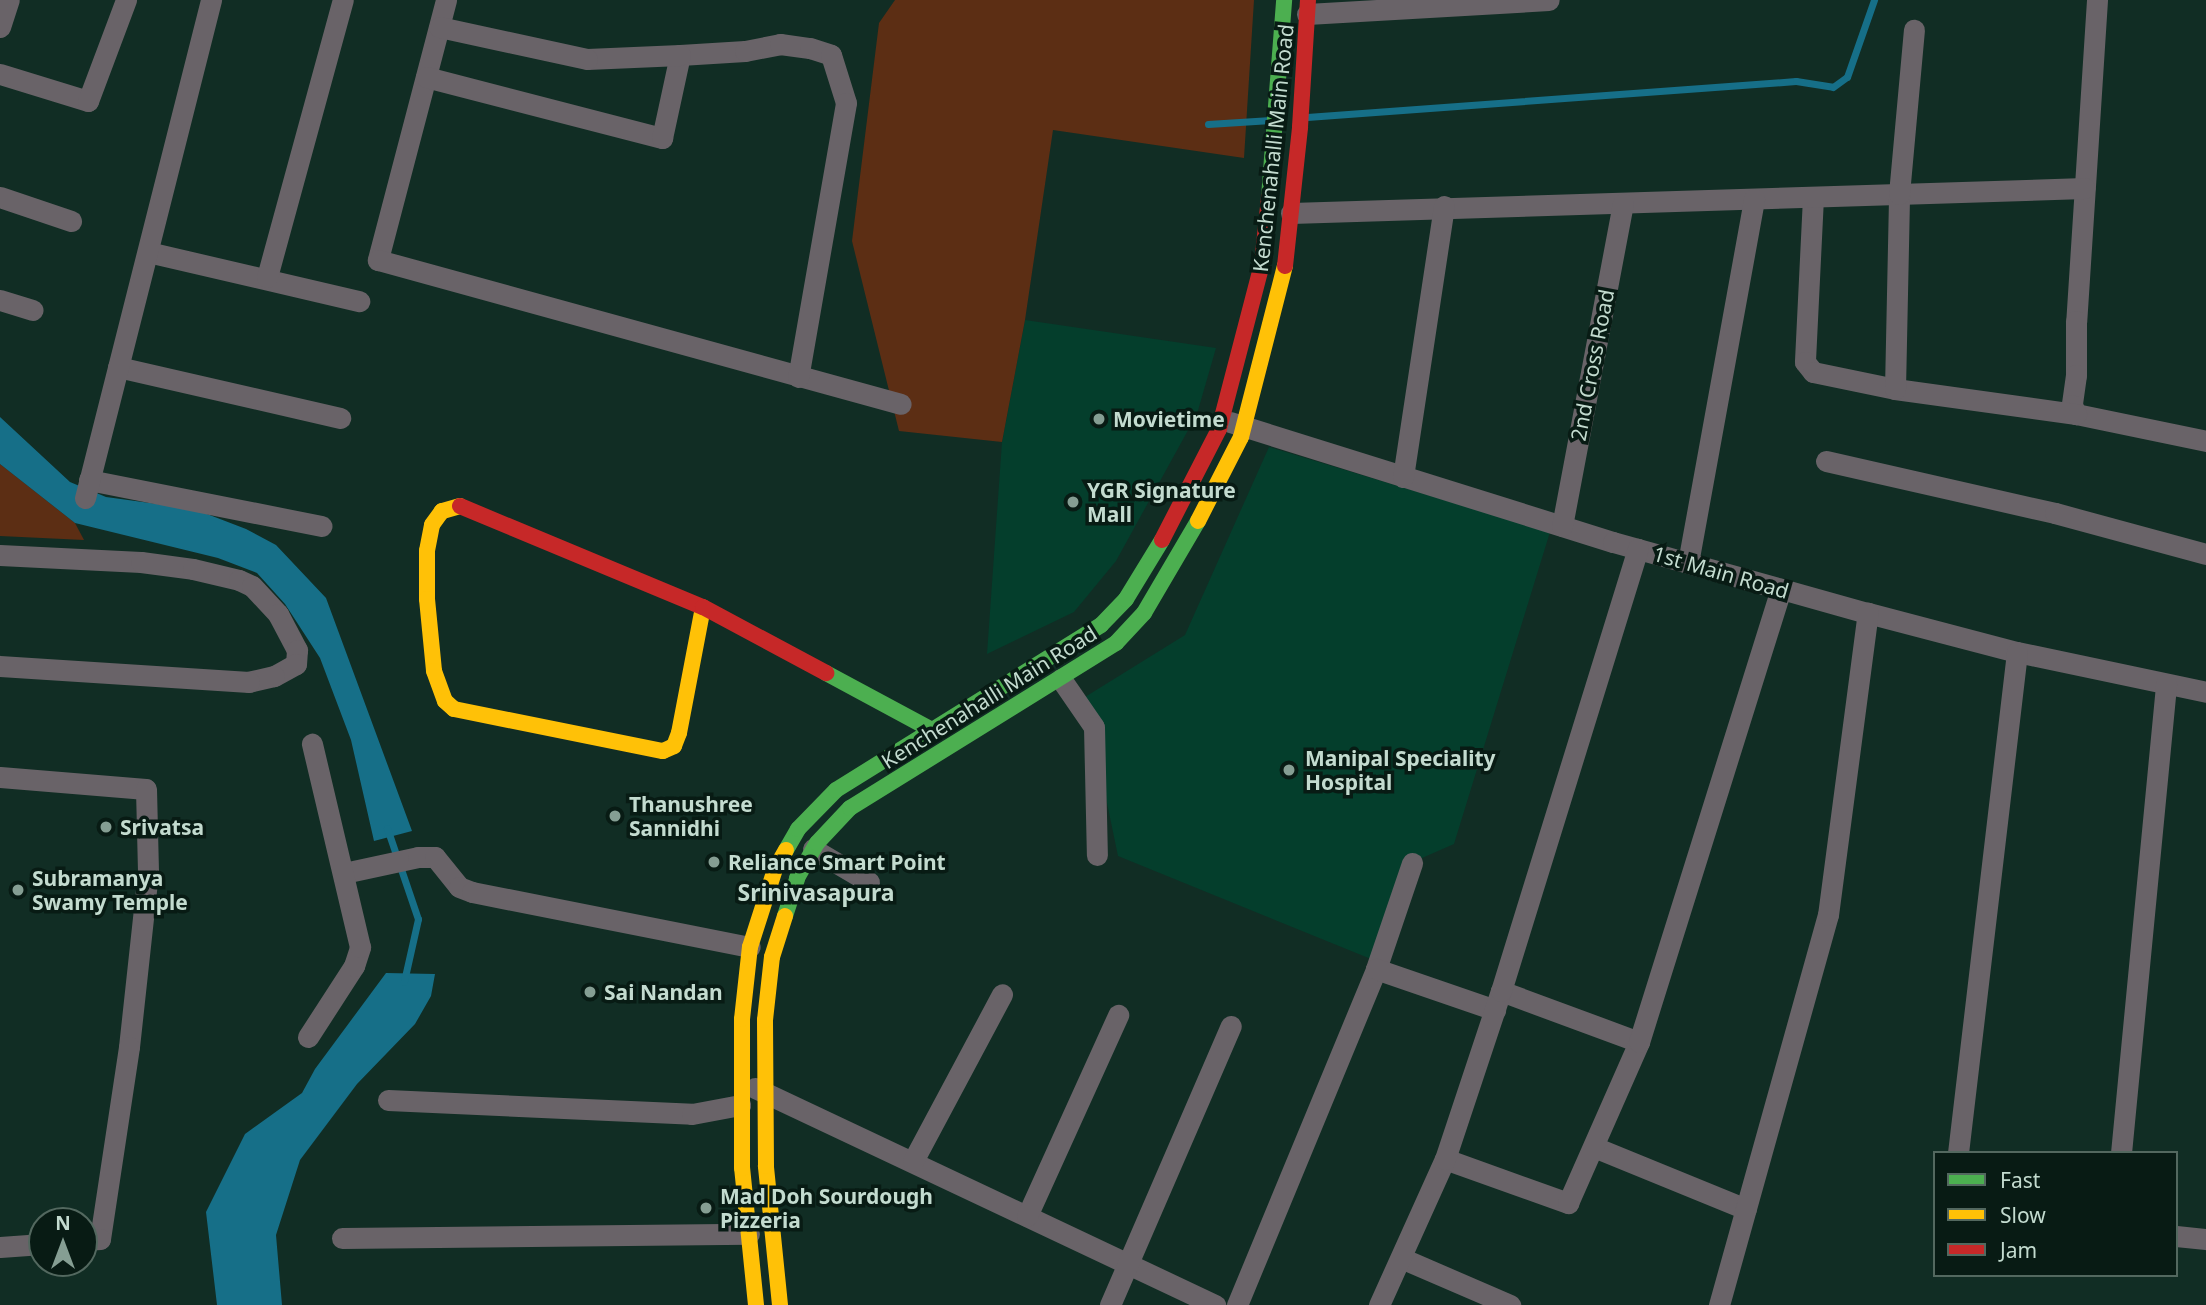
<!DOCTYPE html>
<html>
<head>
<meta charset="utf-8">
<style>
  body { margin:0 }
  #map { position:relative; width:2206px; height:1305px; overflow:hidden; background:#112d24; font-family:"Noto Sans",sans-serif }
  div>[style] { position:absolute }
  .built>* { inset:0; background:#043e2c }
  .green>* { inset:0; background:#5c2e14 }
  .water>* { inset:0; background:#166f88 }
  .stream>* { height:7px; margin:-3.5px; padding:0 3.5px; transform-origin:3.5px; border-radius:3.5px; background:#166f88 }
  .street>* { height:21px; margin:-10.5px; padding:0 10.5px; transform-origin:10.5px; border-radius:10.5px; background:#696368 }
  .fast>* { height:16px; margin:-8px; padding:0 8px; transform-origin:8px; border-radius:8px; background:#4caf50 }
  .slow>* { height:16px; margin:-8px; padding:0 8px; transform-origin:8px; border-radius:8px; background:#ffc107 }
  .jam>* { height:16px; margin:-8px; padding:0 8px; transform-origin:8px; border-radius:8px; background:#c62828 }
  .dots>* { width:19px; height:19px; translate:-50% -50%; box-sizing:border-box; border:4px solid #081b14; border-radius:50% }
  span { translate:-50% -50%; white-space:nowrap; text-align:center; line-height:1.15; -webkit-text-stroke:7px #081b14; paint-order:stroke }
  .street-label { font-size:21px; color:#c3dbcf }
  .poi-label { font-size:21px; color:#c3dbcf; font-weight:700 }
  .left { translate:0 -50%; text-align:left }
  .neighbourhood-label { font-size:23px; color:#c3dbcf; font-weight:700 }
  .legend { position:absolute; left:1933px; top:1151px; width:245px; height:126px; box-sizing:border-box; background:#081b14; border:2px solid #53685f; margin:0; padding:9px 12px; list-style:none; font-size:21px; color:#c3dbcf }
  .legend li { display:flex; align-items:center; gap:14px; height:35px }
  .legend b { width:35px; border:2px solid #53685f }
  .north { position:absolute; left:28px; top:1207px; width:70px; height:70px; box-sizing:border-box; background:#081b14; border:2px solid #53685f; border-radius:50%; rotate:0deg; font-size:19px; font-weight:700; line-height:28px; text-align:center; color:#c3dbcf }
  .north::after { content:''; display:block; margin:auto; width:24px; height:32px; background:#859e93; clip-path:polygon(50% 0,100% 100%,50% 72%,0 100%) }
</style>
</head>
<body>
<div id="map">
  <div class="built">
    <div style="clip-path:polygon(1025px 320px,1216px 348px,1197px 414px,1116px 561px,1074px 612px,987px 654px,1002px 442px)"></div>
    <div style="clip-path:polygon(1269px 447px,1550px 532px,1454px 844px,1406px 865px,1371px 959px,1118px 856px,1085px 697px,1185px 635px)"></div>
  </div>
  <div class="green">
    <div style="clip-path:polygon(895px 0,1254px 0,1244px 158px,1053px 130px,1025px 320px,1002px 442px,899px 431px,852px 241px,879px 23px)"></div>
    <div style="clip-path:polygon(0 464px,75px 523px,84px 540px,0 536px)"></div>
  </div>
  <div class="water">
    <div style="clip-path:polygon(0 417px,70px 482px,106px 497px,194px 509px,246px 529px,276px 545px,326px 598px,412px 831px,374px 841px,351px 740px,320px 658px,285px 604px,257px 573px,218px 558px,75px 523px,0 464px)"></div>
    <div style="clip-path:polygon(386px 973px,435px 974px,431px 996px,415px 1024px,357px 1084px,300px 1160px,276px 1235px,282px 1305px,217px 1305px,206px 1212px,245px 1134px,302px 1093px,315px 1069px)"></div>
  </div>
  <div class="stream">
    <div style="left:1307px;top:117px;width:490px;rotate:-4.2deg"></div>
    <div style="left:1796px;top:81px;width:37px;rotate:9deg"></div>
    <div style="left:1833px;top:87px;width:17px;rotate:-36deg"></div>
    <div style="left:1847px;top:77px;width:82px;rotate:-70.7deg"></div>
    <div style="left:1208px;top:124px;width:63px;rotate:-3.6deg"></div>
    <div style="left:387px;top:828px;width:96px;rotate:71.2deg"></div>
    <div style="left:418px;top:919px;width:64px;rotate:102.7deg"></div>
  </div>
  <div class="street">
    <div style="left:446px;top:0;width:269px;rotate:104.7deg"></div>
    <div style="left:378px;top:260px;width:542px;rotate:15.39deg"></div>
    <div style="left:2097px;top:0;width:322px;rotate:93.7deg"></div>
    <div style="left:2076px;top:321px;width:54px;rotate:90deg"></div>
    <div style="left:2076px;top:375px;width:30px;rotate:98deg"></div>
    <div style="left:2072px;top:405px;width:10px;rotate:66deg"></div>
    <div style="left:2076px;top:414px;width:133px;rotate:11.7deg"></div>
    <div style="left:1307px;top:14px;width:242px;rotate:-3.3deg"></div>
    <div style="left:0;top:27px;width:28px;rotate:-72deg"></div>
    <div style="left:680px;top:55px;width:65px;rotate:-3.5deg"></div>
    <div style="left:745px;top:51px;width:36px;rotate:-11deg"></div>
    <div style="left:780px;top:44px;width:30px;rotate:8deg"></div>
    <div style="left:810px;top:48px;width:22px;rotate:18deg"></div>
    <div style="left:831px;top:55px;width:50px;rotate:72.6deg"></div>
    <div style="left:846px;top:103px;width:278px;rotate:99.9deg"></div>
    <div style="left:0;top:74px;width:92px;rotate:17.1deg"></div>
    <div style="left:88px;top:101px;width:108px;rotate:-69.4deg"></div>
    <div style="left:426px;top:77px;width:244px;rotate:14.5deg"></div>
    <div style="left:662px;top:138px;width:85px;rotate:-77.8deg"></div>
    <div style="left:680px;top:55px;width:93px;rotate:177.5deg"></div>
    <div style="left:587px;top:59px;width:151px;rotate:-167.8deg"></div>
    <div style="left:0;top:197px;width:75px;rotate:18.7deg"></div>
    <div style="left:1813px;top:197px;width:165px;rotate:92.8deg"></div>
    <div style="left:1805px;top:362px;width:13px;rotate:51deg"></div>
    <div style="left:1813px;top:372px;width:84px;rotate:11.7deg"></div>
    <div style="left:1895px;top:389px;width:183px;rotate:7.9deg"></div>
    <div style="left:1291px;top:213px;width:794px;rotate:-1.8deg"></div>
    <div style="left:148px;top:252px;width:217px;rotate:13.1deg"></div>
    <div style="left:267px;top:277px;width:287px;rotate:-74.7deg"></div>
    <div style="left:0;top:300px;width:34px;rotate:17deg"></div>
    <div style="left:118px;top:367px;width:228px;rotate:12.9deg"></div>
    <div style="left:1895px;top:389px;width:195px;rotate:-88.8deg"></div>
    <div style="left:1899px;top:194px;width:165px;rotate:-84.8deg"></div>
    <div style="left:1230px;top:422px;width:401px;rotate:17.4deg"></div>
    <div style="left:1613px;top:542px;width:265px;rotate:15.6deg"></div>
    <div style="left:1868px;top:613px;width:154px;rotate:14.7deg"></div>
    <div style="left:2017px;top:652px;width:193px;rotate:11.9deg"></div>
    <div style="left:1826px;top:461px;width:235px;rotate:12.8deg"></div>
    <div style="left:2055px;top:513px;width:156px;rotate:15.2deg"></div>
    <div style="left:1403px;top:477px;width:274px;rotate:-81.4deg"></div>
    <div style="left:89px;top:480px;width:237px;rotate:11.2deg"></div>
    <div style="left:85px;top:498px;width:514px;rotate:-75.8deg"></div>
    <div style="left:1562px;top:526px;width:328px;rotate:-79.3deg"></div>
    <div style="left:0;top:555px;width:141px;rotate:2.8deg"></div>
    <div style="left:141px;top:562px;width:52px;rotate:7.7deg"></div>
    <div style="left:193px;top:569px;width:47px;rotate:13.4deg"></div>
    <div style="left:239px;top:580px;width:14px;rotate:25deg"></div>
    <div style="left:252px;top:586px;width:38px;rotate:47deg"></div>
    <div style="left:278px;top:614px;width:41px;rotate:62.2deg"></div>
    <div style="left:297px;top:650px;width:14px;rotate:94deg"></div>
    <div style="left:296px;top:664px;width:25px;rotate:151deg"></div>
    <div style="left:274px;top:676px;width:26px;rotate:167deg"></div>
    <div style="left:249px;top:682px;width:250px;rotate:-176.3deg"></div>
    <div style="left:1688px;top:563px;width:370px;rotate:-79.7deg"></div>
    <div style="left:1061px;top:679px;width:58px;rotate:55.5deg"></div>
    <div style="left:1094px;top:727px;width:128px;rotate:88.7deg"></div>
    <div style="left:0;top:777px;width:146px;rotate:4.7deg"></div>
    <div style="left:146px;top:789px;width:83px;rotate:88.6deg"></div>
    <div style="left:148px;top:872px;width:176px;rotate:96.2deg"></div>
    <div style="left:129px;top:1047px;width:194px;rotate:98.6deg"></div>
    <div style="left:100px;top:1239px;width:16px;rotate:176deg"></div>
    <div style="left:813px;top:849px;width:65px;rotate:30.5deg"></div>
    <div style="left:344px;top:873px;width:76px;rotate:-12.2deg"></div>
    <div style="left:418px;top:857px;width:17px"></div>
    <div style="left:435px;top:857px;width:38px;rotate:51deg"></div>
    <div style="left:459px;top:887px;width:14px;rotate:21deg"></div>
    <div style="left:472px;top:892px;width:283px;rotate:11.2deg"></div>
    <div style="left:1376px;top:969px;width:112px;rotate:-71.2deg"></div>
    <div style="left:1501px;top:991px;width:147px;rotate:20.3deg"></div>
    <div style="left:308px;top:1037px;width:85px;rotate:-57.1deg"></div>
    <div style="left:354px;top:966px;width:20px;rotate:-72deg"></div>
    <div style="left:360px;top:947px;width:209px;rotate:-103.3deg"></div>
    <div style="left:755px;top:1088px;width:509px;rotate:25.26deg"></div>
    <div style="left:388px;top:1100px;width:304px;rotate:2.6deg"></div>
    <div style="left:692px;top:1114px;width:49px;rotate:-10.6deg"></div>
    <div style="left:1594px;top:1147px;width:164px;rotate:22.2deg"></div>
    <div style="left:1958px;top:1153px;width:504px;rotate:-83.28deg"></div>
    <div style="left:2121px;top:1153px;width:471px;rotate:-84.5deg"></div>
    <div style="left:1445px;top:1159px;width:131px;rotate:19.7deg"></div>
    <div style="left:1568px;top:1203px;width:176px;rotate:-66.2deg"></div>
    <div style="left:1639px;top:1042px;width:475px;rotate:-72.6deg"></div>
    <div style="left:913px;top:1161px;width:189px;rotate:-61.9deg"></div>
    <div style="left:1027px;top:1216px;width:221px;rotate:-65.6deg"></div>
    <div style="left:2176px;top:1236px;width:30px;rotate:6deg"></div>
    <div style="left:342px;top:1238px;width:407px;rotate:-0.6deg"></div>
    <div style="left:0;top:1247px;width:42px;rotate:-4.1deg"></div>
    <div style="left:1401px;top:1258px;width:119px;rotate:23.3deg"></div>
    <div style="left:1110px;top:1305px;width:304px;rotate:-66.6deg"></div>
    <div style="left:1237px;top:1305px;width:364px;rotate:-67.5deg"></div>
    <div style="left:1376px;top:969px;width:126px;rotate:19deg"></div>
    <div style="left:1379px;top:1305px;width:160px;rotate:-65.7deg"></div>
    <div style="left:1445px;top:1159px;width:177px;rotate:-71.6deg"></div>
    <div style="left:1501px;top:991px;width:463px;rotate:-72.8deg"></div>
    <div style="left:1719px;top:1305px;width:405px;rotate:-74.4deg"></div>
    <div style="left:1828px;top:915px;width:305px;rotate:-82.5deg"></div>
  </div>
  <div class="fast">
    <div style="left:1269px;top:197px;width:198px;rotate:-85.6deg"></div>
    <div style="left:826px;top:673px;width:120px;rotate:28.3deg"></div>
    <div style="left:786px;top:850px;width:24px;rotate:-60deg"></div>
    <div style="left:798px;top:829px;width:54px;rotate:-45.7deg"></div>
    <div style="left:836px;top:790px;width:312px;rotate:-31.9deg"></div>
    <div style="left:1101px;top:625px;width:36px;rotate:-46deg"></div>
    <div style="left:1126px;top:599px;width:69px;rotate:-58.6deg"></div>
    <div style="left:785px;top:916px;width:40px;rotate:-72deg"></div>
    <div style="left:797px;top:878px;width:40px;rotate:-60.3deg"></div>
    <div style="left:817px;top:843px;width:48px;rotate:-46.7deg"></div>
    <div style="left:850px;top:808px;width:313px;rotate:-31.8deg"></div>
    <div style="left:1116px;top:643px;width:41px;rotate:-47deg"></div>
    <div style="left:1144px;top:613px;width:107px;rotate:-59.6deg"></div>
  </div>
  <div class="slow">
    <div style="left:460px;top:506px;width:19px;rotate:164deg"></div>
    <div style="left:442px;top:511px;width:17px;rotate:126deg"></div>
    <div style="left:432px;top:525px;width:26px;rotate:101deg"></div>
    <div style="left:427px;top:551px;width:48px;rotate:90deg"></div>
    <div style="left:427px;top:599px;width:72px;rotate:84.4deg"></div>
    <div style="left:434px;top:671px;width:32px;rotate:70deg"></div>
    <div style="left:445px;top:701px;width:12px;rotate:42deg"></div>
    <div style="left:454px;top:709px;width:213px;rotate:11.4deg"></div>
    <div style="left:663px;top:751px;width:12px;rotate:-24deg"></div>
    <div style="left:674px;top:746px;width:14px;rotate:-69deg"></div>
    <div style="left:679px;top:733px;width:128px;rotate:-79.2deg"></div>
    <div style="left:1198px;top:521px;width:94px;rotate:-62.9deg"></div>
    <div style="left:1241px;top:437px;width:177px;rotate:-75.6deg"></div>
    <div style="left:756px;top:1305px;width:138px;rotate:-95.8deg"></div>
    <div style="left:742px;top:1168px;width:149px;rotate:-90deg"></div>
    <div style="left:742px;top:1019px;width:72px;rotate:-83.7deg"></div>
    <div style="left:750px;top:947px;width:82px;rotate:-72.2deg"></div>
    <div style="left:775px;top:869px;width:22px;rotate:-60deg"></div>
    <div style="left:780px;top:1305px;width:140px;rotate:-95.8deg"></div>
    <div style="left:766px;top:1166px;width:146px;rotate:-90.4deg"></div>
    <div style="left:765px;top:1020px;width:63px;rotate:-83.7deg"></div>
    <div style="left:772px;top:957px;width:43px;rotate:-72.4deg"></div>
  </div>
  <div class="jam">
    <div style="left:1285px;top:266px;width:140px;rotate:-83.8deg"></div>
    <div style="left:1300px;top:127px;width:127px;rotate:-86.4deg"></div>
    <div style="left:460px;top:506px;width:263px;rotate:22.6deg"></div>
    <div style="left:703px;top:607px;width:140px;rotate:28.2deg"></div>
    <div style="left:1162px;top:540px;width:125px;rotate:-62.8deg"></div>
    <div style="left:1219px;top:429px;width:171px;rotate:-75.4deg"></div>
    <div style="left:1262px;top:264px;width:67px;rotate:-84deg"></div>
  </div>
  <div class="dots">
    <div style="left:1099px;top:419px;background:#859e93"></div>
    <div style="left:1073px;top:502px;background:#859e93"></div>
    <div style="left:1289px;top:770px;background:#859e93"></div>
    <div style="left:615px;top:816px;background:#859e93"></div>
    <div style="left:106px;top:827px;background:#859e93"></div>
    <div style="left:714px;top:862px;background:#859e93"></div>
    <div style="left:18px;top:890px;background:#859e93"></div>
    <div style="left:590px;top:992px;background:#859e93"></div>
    <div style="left:706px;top:1208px;background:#859e93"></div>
  </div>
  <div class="street-label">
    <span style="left:1273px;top:148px;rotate:-84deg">Kenchenahalli Main Road</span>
    <span style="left:1592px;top:365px;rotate:-79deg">2nd Cross Road</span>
    <span style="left:1721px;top:572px;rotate:16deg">1st Main Road</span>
    <span style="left:989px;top:697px;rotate:-32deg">Kenchenahalli Main Road</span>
  </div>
  <div class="poi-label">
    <span class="left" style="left:1113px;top:419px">Movietime</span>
    <span class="left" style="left:1087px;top:502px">YGR Signature<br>Mall</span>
    <span class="left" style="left:1305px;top:770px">Manipal Speciality<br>Hospital</span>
    <span class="left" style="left:629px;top:816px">Thanushree<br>Sannidhi</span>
    <span class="left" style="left:120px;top:827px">Srivatsa</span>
    <span class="left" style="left:728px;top:862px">Reliance Smart Point</span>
    <span class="left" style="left:32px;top:890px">Subramanya<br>Swamy Temple</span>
    <span class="left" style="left:604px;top:992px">Sai Nandan</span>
    <span class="left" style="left:720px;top:1208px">Mad Doh Sourdough<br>Pizzeria</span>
  </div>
  <div class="neighbourhood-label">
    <span style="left:816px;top:892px">Srinivasapura</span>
  </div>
  <ul class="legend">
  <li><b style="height:9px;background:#4caf50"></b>Fast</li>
  <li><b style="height:9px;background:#ffc107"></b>Slow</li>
  <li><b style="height:9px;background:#c62828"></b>Jam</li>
  </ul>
  <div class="north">N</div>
</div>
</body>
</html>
